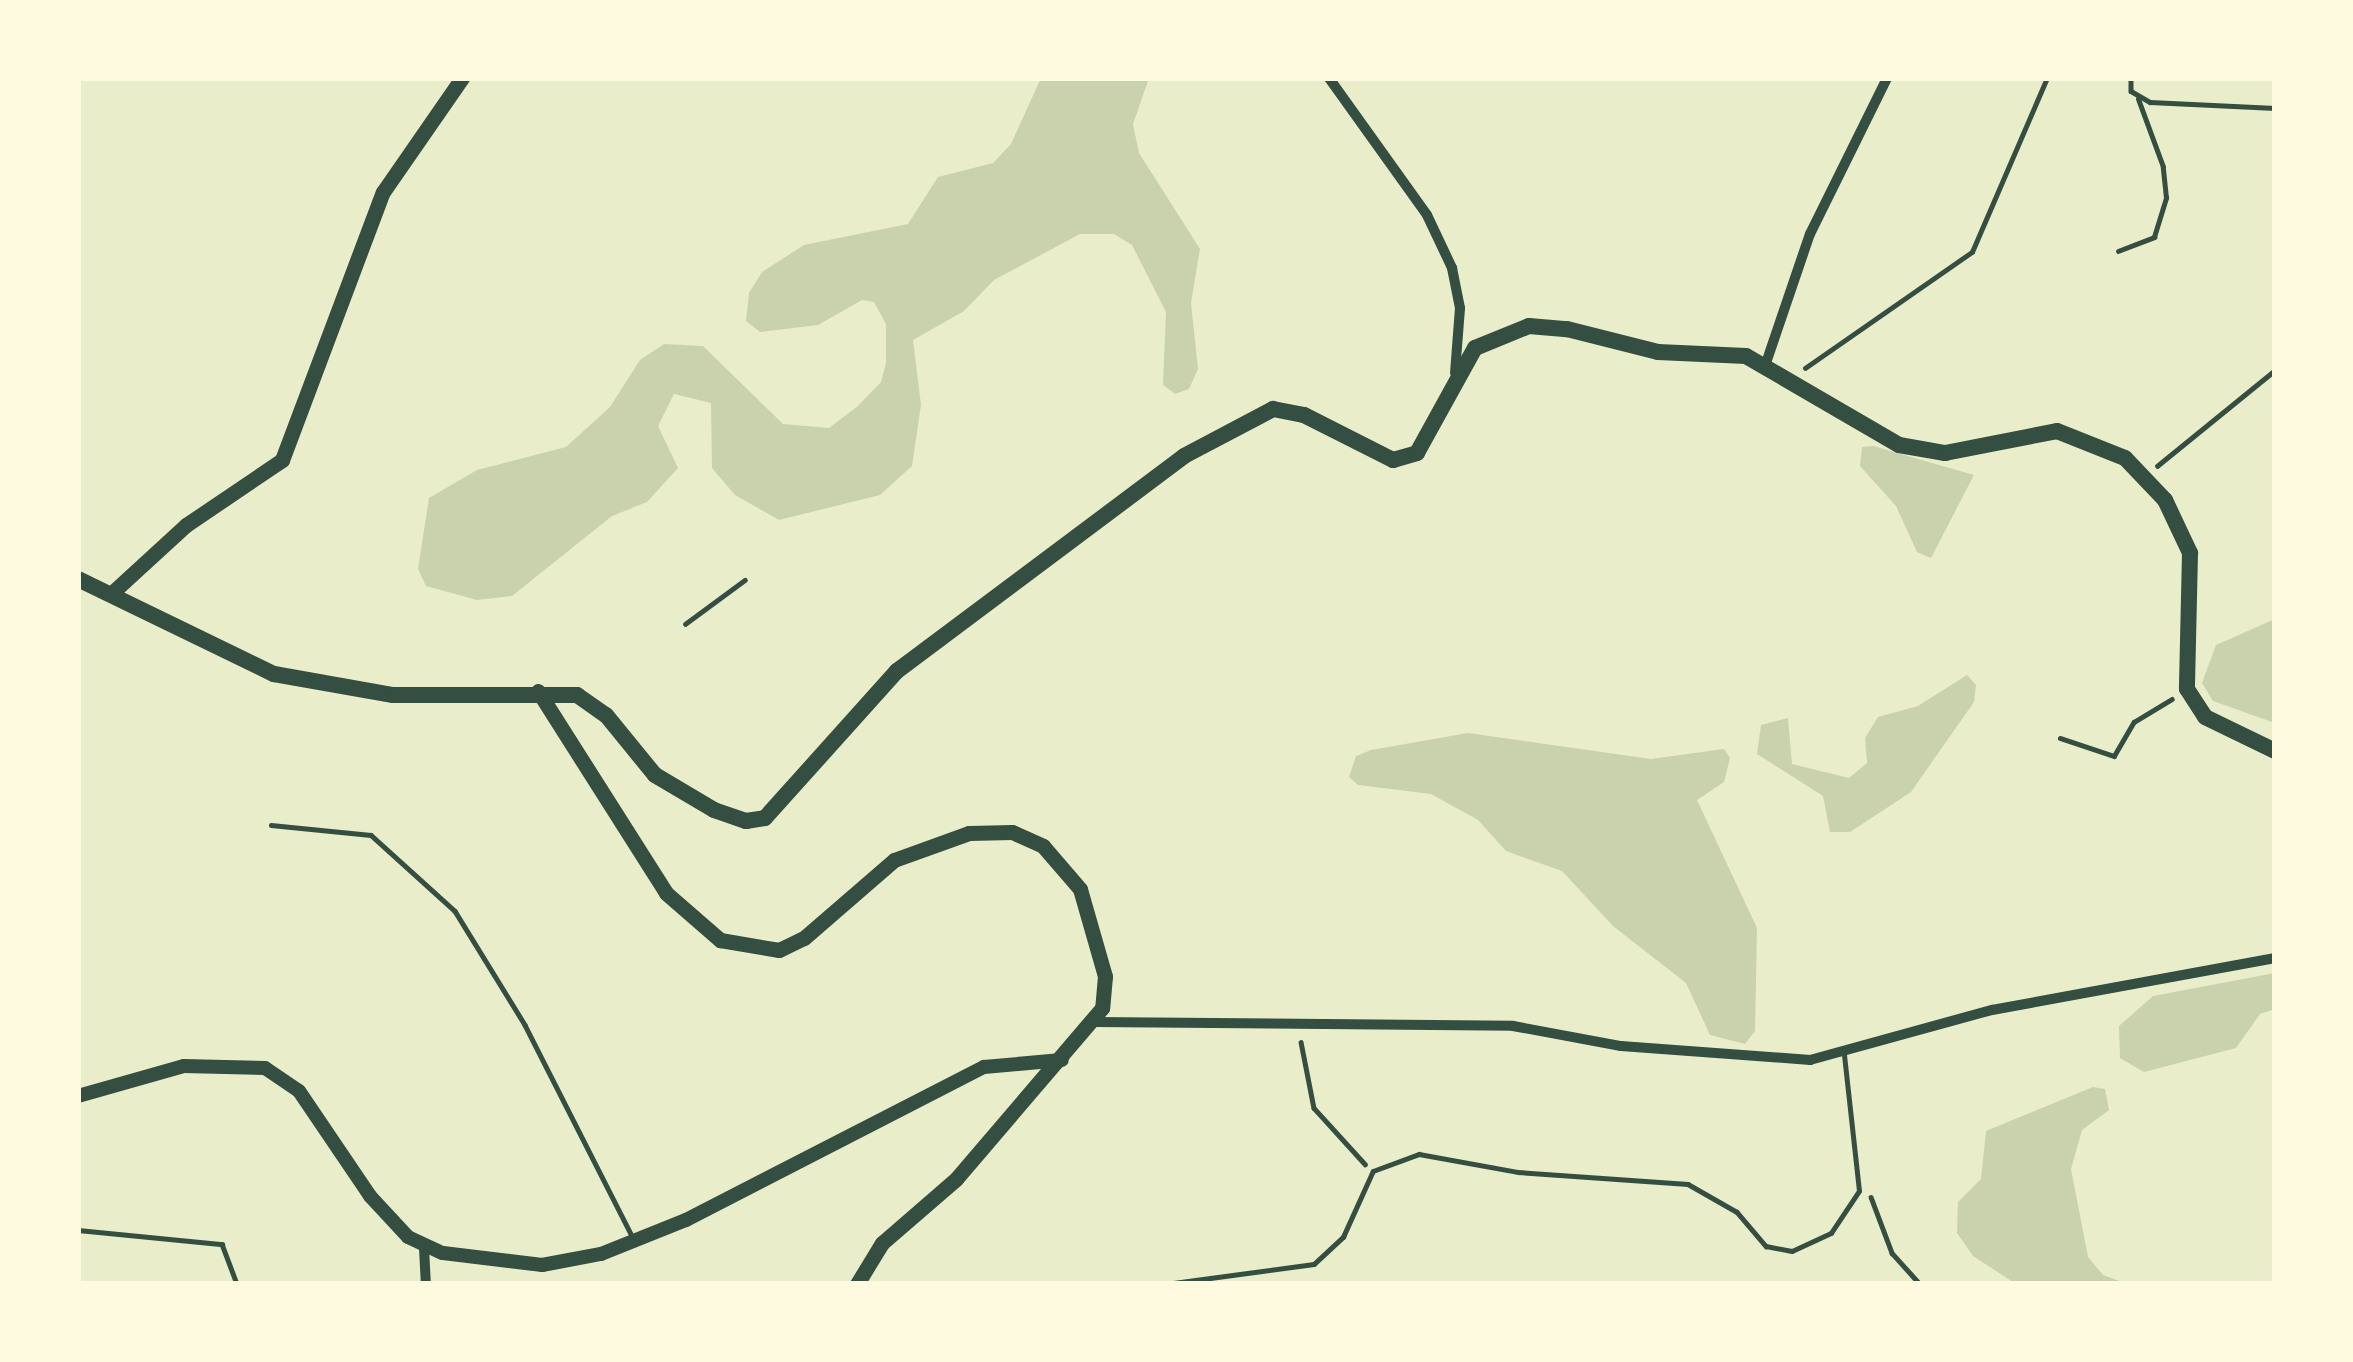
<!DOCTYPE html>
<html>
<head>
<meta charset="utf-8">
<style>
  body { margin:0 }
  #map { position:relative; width:2353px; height:1362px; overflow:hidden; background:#e9edc9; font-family:Figtree,sans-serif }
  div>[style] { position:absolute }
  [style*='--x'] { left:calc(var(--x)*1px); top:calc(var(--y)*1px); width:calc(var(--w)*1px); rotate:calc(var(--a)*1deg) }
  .green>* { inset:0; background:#cad2ad }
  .path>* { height:4.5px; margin:-2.25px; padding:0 2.25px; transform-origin:2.25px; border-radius:2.25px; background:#344e41 }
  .service>* { height:4.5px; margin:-2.25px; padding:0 2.25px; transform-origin:2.25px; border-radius:2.25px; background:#344e41 }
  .minor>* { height:10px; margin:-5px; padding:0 5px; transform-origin:5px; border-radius:5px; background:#344e41 }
  .tertiary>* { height:14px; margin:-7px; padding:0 7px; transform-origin:7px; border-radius:7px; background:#344e41 }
  .secondary>* { height:15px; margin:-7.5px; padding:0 7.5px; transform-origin:7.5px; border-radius:7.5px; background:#344e41 }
  .primary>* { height:16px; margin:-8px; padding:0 8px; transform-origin:8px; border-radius:8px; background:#344e41 }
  span { translate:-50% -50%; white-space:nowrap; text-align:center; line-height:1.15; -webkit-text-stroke:10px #fefae0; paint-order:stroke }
  .frame { position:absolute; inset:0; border:81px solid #fefae0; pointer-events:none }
</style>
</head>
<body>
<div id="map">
  <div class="green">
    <i style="clip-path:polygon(1041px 78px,1149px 78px,1133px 124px,1139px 153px,1200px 249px,1191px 303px,1198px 369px,1189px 389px,1175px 394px,1163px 385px,1166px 312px,1132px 245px,1114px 234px,1080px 234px,994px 280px,964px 311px,913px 340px,921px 405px,912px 466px,880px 495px,779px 520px,735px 495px,712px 468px,711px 403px,674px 394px,658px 426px,678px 468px,647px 502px,612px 516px,512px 596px,477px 600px,426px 586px,418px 569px,429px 498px,477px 470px,566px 447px,610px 407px,640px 360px,664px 344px,703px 346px,783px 424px,829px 428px,858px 406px,881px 382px,886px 363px,886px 324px,874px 302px,862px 300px,818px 325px,760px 332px,746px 321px,749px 293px,762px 272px,804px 245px,908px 224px,938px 177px,993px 163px,1011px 144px)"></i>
    <i style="clip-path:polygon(1873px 446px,1974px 475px,1931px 558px,1917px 552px,1896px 506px,1860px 466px,1862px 447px)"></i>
    <i style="clip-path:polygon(2275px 619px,2275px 723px,2213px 701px,2202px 683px,2216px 645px)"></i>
    <i style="clip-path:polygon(1967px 675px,1976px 685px,1974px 702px,1911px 792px,1850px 832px,1830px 832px,1823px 796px,1757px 754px,1761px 725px,1788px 718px,1792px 764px,1849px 778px,1867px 763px,1865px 738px,1878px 717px,1918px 706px)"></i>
    <i style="clip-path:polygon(1468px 733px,1651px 759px,1724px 749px,1730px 758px,1724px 782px,1697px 800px,1757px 928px,1755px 1031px,1745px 1044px,1710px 1035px,1686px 983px,1613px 926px,1562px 871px,1506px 851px,1478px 820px,1431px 794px,1358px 785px,1349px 777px,1356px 756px,1371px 750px)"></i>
    <i style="clip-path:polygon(2275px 973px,2275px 1009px,2260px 1014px,2236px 1048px,2144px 1072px,2120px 1058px,2119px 1026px,2153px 996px)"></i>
    <i style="clip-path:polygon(2093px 1087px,2105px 1089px,2109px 1110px,2082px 1130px,2071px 1169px,2088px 1257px,2103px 1275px,2125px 1283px,2175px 1284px,2016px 1284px,1973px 1256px,1957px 1233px,1958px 1202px,1981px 1179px,1986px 1131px)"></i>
  </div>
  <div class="path">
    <i style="--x:2131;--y:78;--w:13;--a:90"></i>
    <i style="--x:2131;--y:91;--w:22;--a:30"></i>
    <i style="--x:2150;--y:102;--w:125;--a:2.7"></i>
    <i style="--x:2118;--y:251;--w:39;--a:-21"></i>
    <i style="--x:2154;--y:237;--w:41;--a:-72.9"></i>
    <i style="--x:2166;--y:198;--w:31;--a:-96"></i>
    <i style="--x:2163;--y:167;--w:72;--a:-110.2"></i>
    <i style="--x:1805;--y:368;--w:203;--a:-34.8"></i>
    <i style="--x:1972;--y:252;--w:189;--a:-66.7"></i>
    <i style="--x:2157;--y:466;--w:152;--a:-39.1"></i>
    <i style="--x:685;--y:624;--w:74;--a:-36.3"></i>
    <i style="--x:2060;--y:738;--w:57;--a:18.4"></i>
    <i style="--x:2114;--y:756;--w:39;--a:-60"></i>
    <i style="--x:2134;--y:722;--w:44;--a:-31.2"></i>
    <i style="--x:1301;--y:1042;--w:67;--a:78.9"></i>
    <i style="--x:1314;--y:1108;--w:76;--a:47.7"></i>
    <i style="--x:1871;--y:1197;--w:60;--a:69.4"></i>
    <i style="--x:1892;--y:1253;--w:42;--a:47.9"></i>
    <i style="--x:78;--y:1230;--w:145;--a:5.6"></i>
    <i style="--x:222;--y:1244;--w:43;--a:69.4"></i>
    <i style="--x:1982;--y:1284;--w:13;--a:0"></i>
  </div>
  <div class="service">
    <i style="--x:271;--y:825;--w:100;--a:5.7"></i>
    <i style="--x:371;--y:835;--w:113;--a:42.1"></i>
    <i style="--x:455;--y:911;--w:134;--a:58.4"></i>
    <i style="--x:525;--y:1025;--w:237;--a:63.1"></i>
    <i style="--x:1166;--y:1284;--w:149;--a:-7.7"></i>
    <i style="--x:1314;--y:1264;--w:40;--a:-43"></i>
    <i style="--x:1343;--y:1237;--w:72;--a:-65.6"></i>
    <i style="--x:1373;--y:1171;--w:49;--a:-20.3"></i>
    <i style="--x:1419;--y:1154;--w:101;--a:10.3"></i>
    <i style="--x:1518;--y:1172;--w:170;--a:4"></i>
    <i style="--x:1688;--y:1184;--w:56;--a:29.7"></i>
    <i style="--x:1737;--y:1212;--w:45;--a:49.5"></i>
    <i style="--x:1766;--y:1246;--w:26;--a:11"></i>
    <i style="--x:1792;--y:1251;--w:43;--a:-24.8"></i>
    <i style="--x:1831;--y:1233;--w:50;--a:-56.3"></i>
    <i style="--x:1859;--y:1191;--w:137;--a:-96.3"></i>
  </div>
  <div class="minor">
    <i style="--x:1329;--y:78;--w:168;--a:54.4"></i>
    <i style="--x:1427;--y:215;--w:59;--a:64.7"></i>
    <i style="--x:1452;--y:268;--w:41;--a:78.7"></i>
    <i style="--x:1460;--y:308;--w:65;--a:94.4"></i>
    <i style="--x:1766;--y:363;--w:136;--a:-71.2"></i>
    <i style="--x:1810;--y:234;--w:174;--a:-63.7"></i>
    <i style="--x:1094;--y:1022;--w:419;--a:0.5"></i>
    <i style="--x:1513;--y:1026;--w:110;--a:10.5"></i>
    <i style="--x:1621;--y:1046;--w:190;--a:4.2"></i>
    <i style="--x:1810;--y:1060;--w:189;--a:-15.4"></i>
    <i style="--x:1992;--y:1010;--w:288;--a:-10.4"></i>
    <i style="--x:424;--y:1248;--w:36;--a:87"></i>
  </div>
  <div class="tertiary">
    <i style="--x:78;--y:1096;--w:110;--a:-15.8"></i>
    <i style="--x:184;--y:1066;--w:81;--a:1.4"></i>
    <i style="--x:265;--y:1068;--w:41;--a:34.1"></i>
    <i style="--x:299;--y:1091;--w:127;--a:55.9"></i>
    <i style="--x:370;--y:1196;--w:56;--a:47.2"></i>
    <i style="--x:408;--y:1237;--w:38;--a:25"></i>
    <i style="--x:443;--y:1253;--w:100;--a:6.9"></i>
    <i style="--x:542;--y:1265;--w:60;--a:-10.6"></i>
    <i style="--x:601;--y:1254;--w:92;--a:-21.8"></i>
    <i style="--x:686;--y:1220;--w:335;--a:-27.2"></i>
    <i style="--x:984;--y:1067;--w:78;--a:-5.1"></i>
  </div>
  <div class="secondary">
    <i style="--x:114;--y:591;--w:98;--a:-42.5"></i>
    <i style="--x:186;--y:525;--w:116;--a:-34.1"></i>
    <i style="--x:282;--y:460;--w:286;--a:-69.4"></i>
    <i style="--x:383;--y:192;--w:139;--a:-55.3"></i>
    <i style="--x:538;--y:691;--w:239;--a:57.6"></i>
    <i style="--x:666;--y:893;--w:72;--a:41"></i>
    <i style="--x:720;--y:940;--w:60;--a:9.6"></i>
    <i style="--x:779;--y:950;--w:28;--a:-26"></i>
    <i style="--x:804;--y:938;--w:119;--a:-40.9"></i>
    <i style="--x:894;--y:860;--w:80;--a:-19.8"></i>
    <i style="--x:969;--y:833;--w:43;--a:-1.3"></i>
    <i style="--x:1012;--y:832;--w:34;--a:24"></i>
    <i style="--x:1043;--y:846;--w:57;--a:49.3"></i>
    <i style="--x:1080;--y:889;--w:91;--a:74"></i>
    <i style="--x:1105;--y:976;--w:32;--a:95"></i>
    <i style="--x:1102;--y:1008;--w:225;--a:130.5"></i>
    <i style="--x:956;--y:1179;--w:98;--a:139.1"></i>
    <i style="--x:882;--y:1243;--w:48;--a:121.4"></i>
  </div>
  <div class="primary">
    <i style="--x:78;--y:579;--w:218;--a:25.9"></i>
    <i style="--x:274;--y:674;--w:121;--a:10"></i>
    <i style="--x:393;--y:695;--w:184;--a:0"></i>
    <i style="--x:577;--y:695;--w:35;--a:35"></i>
    <i style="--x:606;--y:715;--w:77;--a:50.8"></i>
    <i style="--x:655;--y:775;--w:69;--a:30.7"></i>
    <i style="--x:714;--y:810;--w:34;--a:19"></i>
    <i style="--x:746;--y:821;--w:19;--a:-9"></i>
    <i style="--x:765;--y:818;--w:198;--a:-48.1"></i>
    <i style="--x:897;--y:671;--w:359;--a:-36.8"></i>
    <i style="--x:1184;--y:456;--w:101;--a:-27.8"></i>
    <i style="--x:1273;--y:409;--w:32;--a:11"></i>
    <i style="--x:1304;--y:415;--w:100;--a:26.8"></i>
    <i style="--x:1393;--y:460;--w:25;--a:-16"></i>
    <i style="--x:1417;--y:453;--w:120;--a:-61.1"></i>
    <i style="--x:1475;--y:348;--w:58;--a:-22.2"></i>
    <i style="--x:1529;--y:326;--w:38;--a:5"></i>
    <i style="--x:1567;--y:329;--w:94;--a:14.2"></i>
    <i style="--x:1658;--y:352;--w:88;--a:2.6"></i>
    <i style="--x:1746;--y:356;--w:177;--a:30.2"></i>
    <i style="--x:1899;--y:445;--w:47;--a:9.9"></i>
    <i style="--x:1945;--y:453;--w:114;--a:-11.1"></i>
    <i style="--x:2057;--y:431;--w:73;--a:21.7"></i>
    <i style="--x:2125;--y:458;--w:58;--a:46.4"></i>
    <i style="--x:2165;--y:500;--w:59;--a:64.7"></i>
    <i style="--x:2190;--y:553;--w:136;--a:91.3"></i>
    <i style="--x:2187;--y:689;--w:33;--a:57"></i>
    <i style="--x:2205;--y:717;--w:78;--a:25.9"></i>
  </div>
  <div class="frame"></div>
</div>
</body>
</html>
